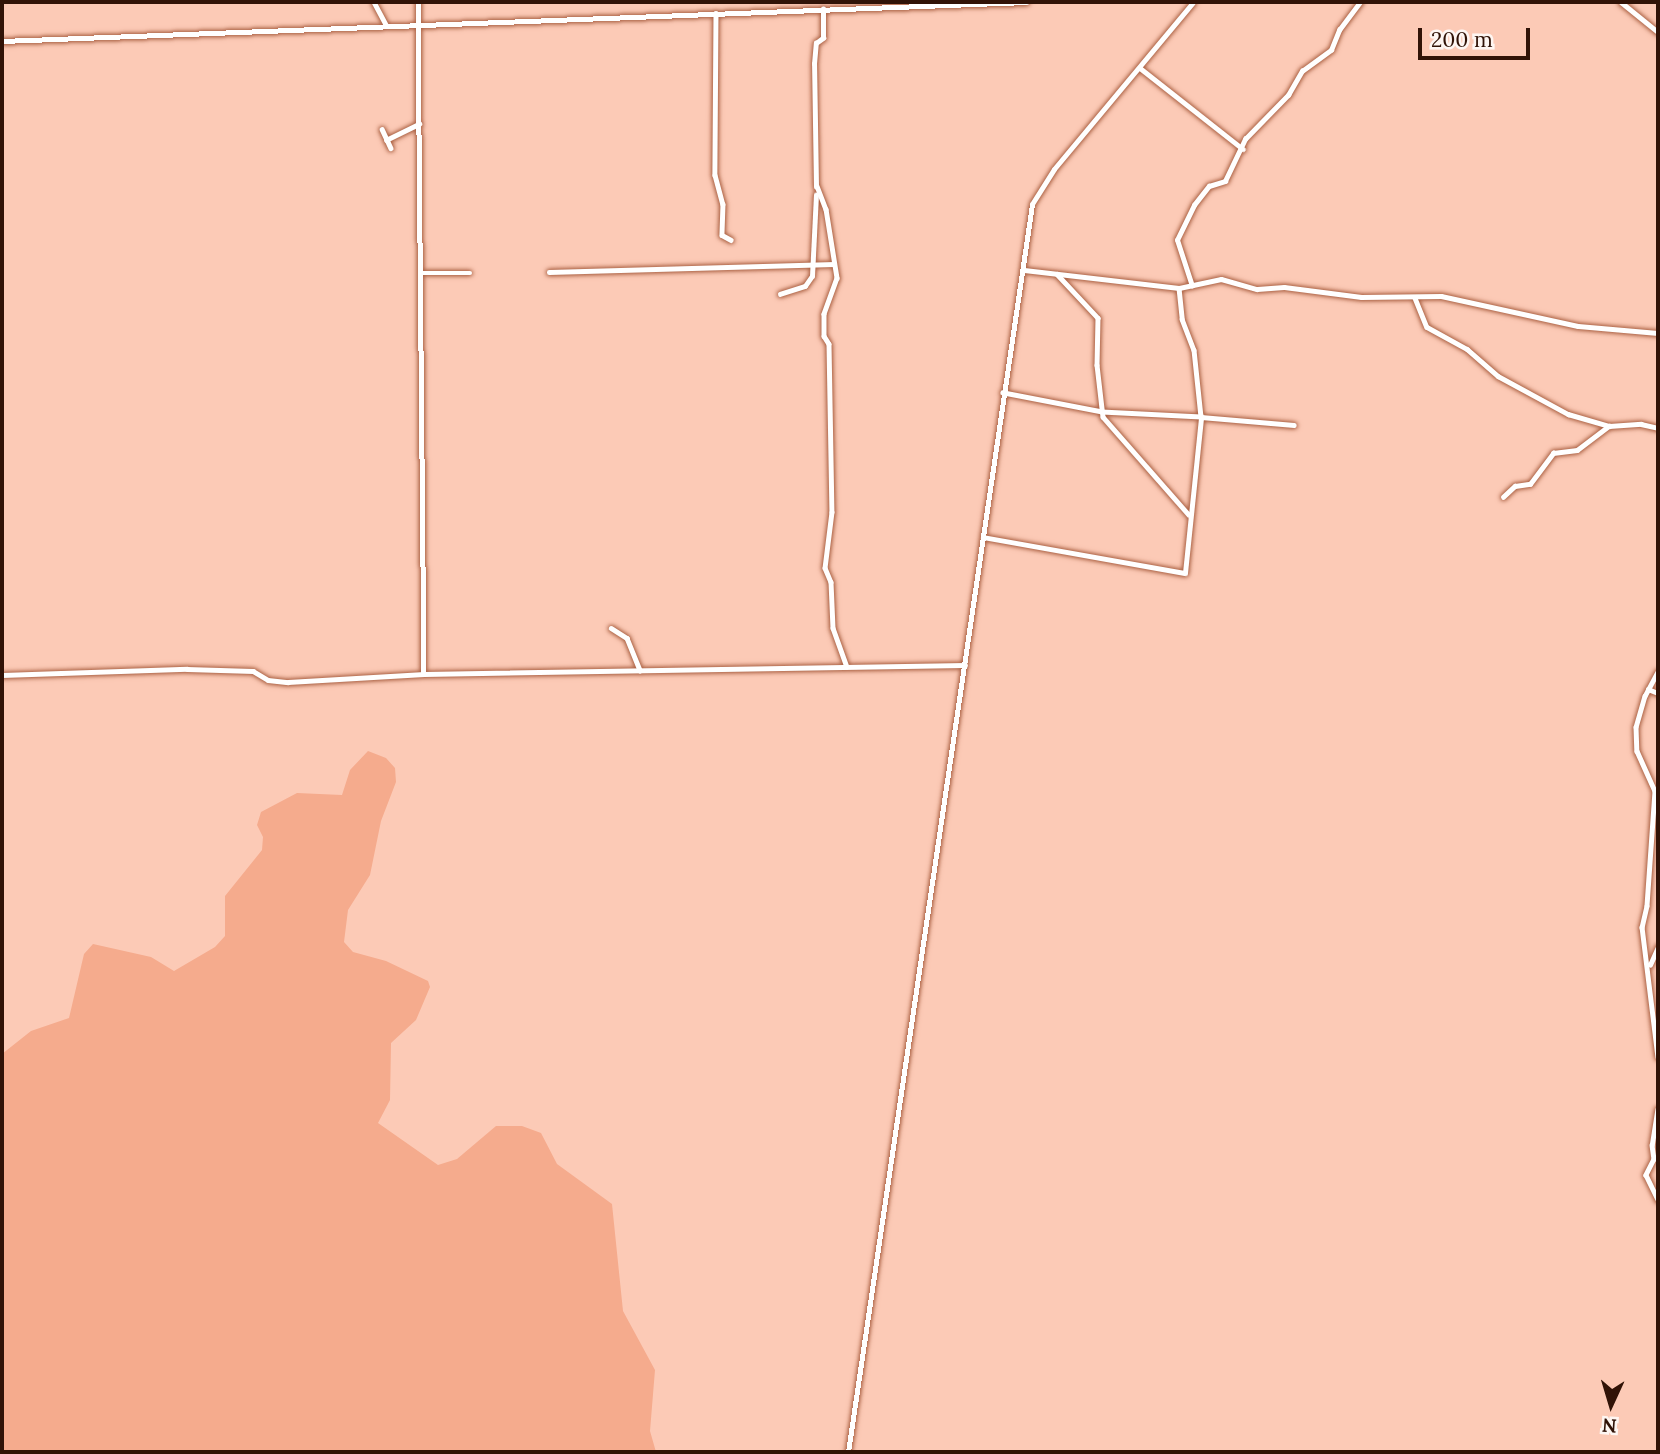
<!DOCTYPE html>
<html>
<head>
<meta charset="utf-8">
<style>
  body { margin:0 }
  #map { position:relative; width:1660px; height:1454px; overflow:hidden; background:#fccab6; font-family:Lora,serif }
  div>[style] { position:absolute }
  [style*='--x'] { left:calc(var(--x)*1px); top:calc(var(--y)*1px); width:calc(var(--w)*1px); rotate:calc(var(--a)*1deg) }
  .green>* { inset:0; background:#f5ab8d }
  .roads { filter:drop-shadow(0 0 2px #ab6143) drop-shadow(0 0 2px #ab6143) }
  .minor>* { height:4.5px; margin:-2.25px; padding:0 2.25px; transform-origin:2.25px; border-radius:2.25px; background:#fff }
  .tertiary>* { height:5px; margin:-2.5px; padding:0 2.5px; transform-origin:2.5px; border-radius:2.5px; background:#fff }
  span { translate:-50% -50%; white-space:nowrap; text-align:center; line-height:1.15; -webkit-text-stroke:5px #fef6f2; paint-order:stroke }
  .frame { position:absolute; inset:0; border:4px solid #311307; pointer-events:none }
  .north { position:absolute; left:1576px; top:1370px; width:70px; height:70px; -webkit-text-stroke:5px #fef6f2; paint-order:stroke; rotate:184deg; font-size:19px; font-weight:700; line-height:28px; text-align:center; color:#311307 }
  .north::after { content:''; display:block; margin:auto; width:24px; height:32px; background:#311307; clip-path:polygon(50% 0,100% 100%,50% 72%,0 100%) }
  .scale { position:absolute; left:1418px; top:28px; width:112px; height:32px; box-sizing:border-box; border:4px solid #311307; border-top:0; padding-left:9px; font-size:21px; line-height:24px; white-space:nowrap; color:#311307; -webkit-text-stroke:5px #fef6f2; paint-order:stroke }
</style>
</head>
<body>
<div id="map">
  <div class="green">
    <i style="clip-path:polygon(368px 751px,386px 758px,395px 768px,396px 782px,381px 821px,370px 875px,348px 910px,344px 942px,353px 952px,386px 961px,428px 981px,430px 987px,416px 1020px,391px 1043px,390px 1100px,378px 1123px,438px 1165px,457px 1159px,496px 1126px,522px 1126px,541px 1133px,557px 1164px,612px 1204px,623px 1311px,655px 1370px,650px 1431px,656px 1452px,2px 1452px,2px 1054px,31px 1031px,69px 1018px,84px 954px,93px 944px,151px 957px,174px 971px,215px 947px,225px 936px,225px 896px,262px 850px,263px 837px,257px 825px,261px 812px,297px 793px,342px 795px,350px 770px)"></i>
  </div>
  <div class="roads">
    <div class="minor">
      <i style="--x:374;--y:2;--w:27;--a:62"></i>
      <i style="--x:1621;--y:2;--w:48;--a:39"></i>
      <i style="--x:716;--y:13;--w:162;--a:90.4"></i>
      <i style="--x:715;--y:175;--w:30;--a:75"></i>
      <i style="--x:723;--y:204;--w:31;--a:92"></i>
      <i style="--x:722;--y:235;--w:10;--a:29"></i>
      <i style="--x:418;--y:25;--w:649;--a:89.47"></i>
      <i style="--x:1140;--y:68;--w:131;--a:38.2"></i>
      <i style="--x:382;--y:129;--w:21;--a:65"></i>
      <i style="--x:386;--y:140;--w:37;--a:-26"></i>
      <i style="--x:817;--y:186;--w:25;--a:69"></i>
      <i style="--x:826;--y:209;--w:70;--a:80.9"></i>
      <i style="--x:837;--y:278;--w:38;--a:110"></i>
      <i style="--x:824;--y:314;--w:22;--a:90"></i>
      <i style="--x:824;--y:336;--w:9;--a:58"></i>
      <i style="--x:829;--y:344;--w:168;--a:89"></i>
      <i style="--x:832;--y:512;--w:56;--a:97.1"></i>
      <i style="--x:825;--y:568;--w:15;--a:67"></i>
      <i style="--x:831;--y:582;--w:46;--a:87.5"></i>
      <i style="--x:833;--y:628;--w:41;--a:70.3"></i>
      <i style="--x:816;--y:187;--w:123;--a:-90.9"></i>
      <i style="--x:814;--y:64;--w:21;--a:-85"></i>
      <i style="--x:816;--y:43;--w:9;--a:-36"></i>
      <i style="--x:823;--y:38;--w:29;--a:-90"></i>
      <i style="--x:549;--y:272;--w:285;--a:-1.6"></i>
      <i style="--x:420;--y:273;--w:50;--a:0"></i>
      <i style="--x:1057;--y:274;--w:60;--a:47"></i>
      <i style="--x:1098;--y:318;--w:47;--a:91.2"></i>
      <i style="--x:1097;--y:365;--w:52;--a:83.4"></i>
      <i style="--x:1103;--y:417;--w:130;--a:48.7"></i>
      <i style="--x:1192;--y:286;--w:48;--a:-108.1"></i>
      <i style="--x:1177;--y:240;--w:39;--a:-64"></i>
      <i style="--x:1194;--y:205;--w:24;--a:-52"></i>
      <i style="--x:1209;--y:186;--w:17;--a:-17"></i>
      <i style="--x:1225;--y:181;--w:47;--a:-64.5"></i>
      <i style="--x:1245;--y:139;--w:62;--a:-45.7"></i>
      <i style="--x:1288;--y:95;--w:28;--a:-60"></i>
      <i style="--x:1302;--y:71;--w:36;--a:-36"></i>
      <i style="--x:1331;--y:50;--w:22;--a:-68"></i>
      <i style="--x:1339;--y:30;--w:35;--a:-53"></i>
      <i style="--x:1179;--y:288;--w:31;--a:84"></i>
      <i style="--x:1182;--y:319;--w:33;--a:69"></i>
      <i style="--x:1194;--y:350;--w:67;--a:84"></i>
      <i style="--x:1201;--y:417;--w:93;--a:4.9"></i>
      <i style="--x:780;--y:294;--w:26;--a:-18"></i>
      <i style="--x:805;--y:286;--w:12;--a:-55"></i>
      <i style="--x:812;--y:276;--w:81;--a:-87.2"></i>
      <i style="--x:1415;--y:298;--w:31;--a:68"></i>
      <i style="--x:1427;--y:327;--w:46;--a:28.8"></i>
      <i style="--x:1467;--y:349;--w:41;--a:41.1"></i>
      <i style="--x:1498;--y:376;--w:80;--a:28.5"></i>
      <i style="--x:1568;--y:414;--w:43;--a:16.3"></i>
      <i style="--x:1503;--y:497;--w:16;--a:-43"></i>
      <i style="--x:1515;--y:486;--w:15;--a:-8"></i>
      <i style="--x:1530;--y:484;--w:39;--a:-53"></i>
      <i style="--x:1553;--y:453;--w:24;--a:-7"></i>
      <i style="--x:1577;--y:450;--w:40;--a:-37"></i>
      <i style="--x:1609;--y:426;--w:32;--a:-4"></i>
      <i style="--x:1641;--y:424;--w:17;--a:13"></i>
      <i style="--x:983;--y:537;--w:205;--a:10.1"></i>
      <i style="--x:1185;--y:573;--w:157;--a:-84.1"></i>
      <i style="--x:1201;--y:417;--w:99;--a:-177.1"></i>
      <i style="--x:1102;--y:412;--w:101;--a:-169.1"></i>
      <i style="--x:611;--y:628;--w:19;--a:32"></i>
      <i style="--x:627;--y:638;--w:35;--a:68"></i>
      <i style="--x:1658;--y:672;--w:27;--a:118"></i>
      <i style="--x:1645;--y:696;--w:32;--a:106"></i>
      <i style="--x:1636;--y:727;--w:24;--a:88"></i>
      <i style="--x:1637;--y:751;--w:44;--a:65.8"></i>
      <i style="--x:1655;--y:791;--w:115;--a:94"></i>
      <i style="--x:1647;--y:906;--w:22;--a:103"></i>
      <i style="--x:1642;--y:927;--w:131;--a:83"></i>
      <i style="--x:2;--y:675;--w:185;--a:-1.9"></i>
      <i style="--x:187;--y:669;--w:66;--a:1.7"></i>
      <i style="--x:253;--y:671;--w:17;--a:31"></i>
      <i style="--x:268;--y:680;--w:20;--a:6"></i>
      <i style="--x:288;--y:682;--w:136;--a:-3.4"></i>
      <i style="--x:424;--y:674;--w:541;--a:-0.95"></i>
      <i style="--x:1648;--y:689;--w:11;--a:22"></i>
      <i style="--x:1650;--y:965;--w:20;--a:-66"></i>
      <i style="--x:1658;--y:1109;--w:36;--a:99"></i>
      <i style="--x:1652;--y:1145;--w:14;--a:82"></i>
      <i style="--x:1654;--y:1159;--w:18;--a:117"></i>
      <i style="--x:1646;--y:1175;--w:28;--a:64"></i>
    </div>
    <div class="tertiary">
      <i style="--x:418;--y:25;--w:23;--a:-90"></i>
      <i style="--x:2;--y:41;--w:1025;--a:-2.18"></i>
      <i style="--x:1024;--y:270;--w:156;--a:6.6"></i>
      <i style="--x:1179;--y:288;--w:43;--a:-12.1"></i>
      <i style="--x:1221;--y:279;--w:37;--a:16"></i>
      <i style="--x:1257;--y:289;--w:27;--a:-4"></i>
      <i style="--x:1284;--y:287;--w:78;--a:7.4"></i>
      <i style="--x:1361;--y:297;--w:80;--a:-0.7"></i>
      <i style="--x:1441;--y:296;--w:140;--a:12.4"></i>
      <i style="--x:1578;--y:326;--w:80;--a:5"></i>
      <i style="--x:848;--y:1452;--w:1261;--a:-81.61"></i>
      <i style="--x:1032;--y:204;--w:41;--a:-57.8"></i>
      <i style="--x:1054;--y:169;--w:217;--a:-50.2"></i>
    </div>
  </div>
  <div class="frame"></div>
  <div class="north">N</div>
  <div class="scale">200 m</div>
</div>
</body>
</html>
